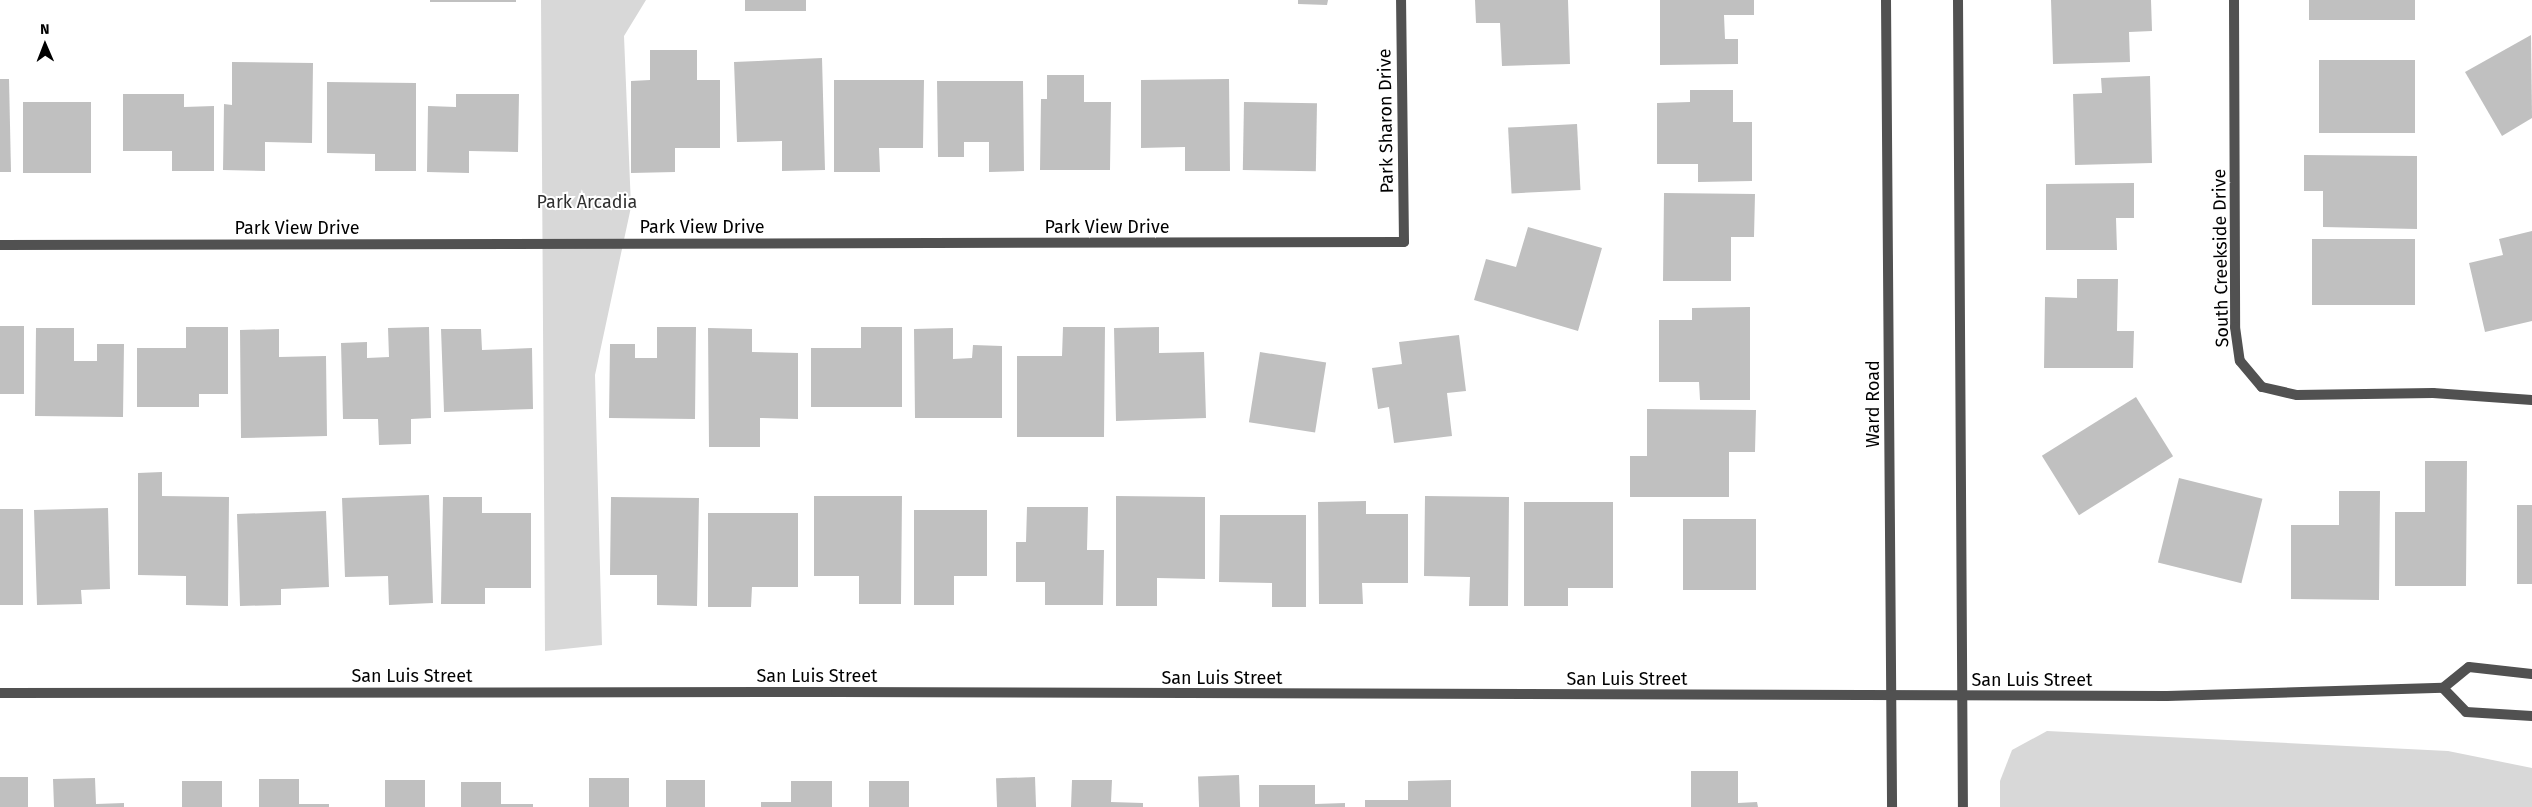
<!DOCTYPE html>
<html>
<head>
<meta charset="utf-8">
<style>
  body { margin:0 }
  #map { position:relative; width:2532px; height:807px; overflow:hidden; background:#fff; font-family:"Fira Sans",sans-serif }
  div>[style] { position:absolute }
  [style*='--x'] { left:calc(var(--x)*1px); top:calc(var(--y)*1px); width:calc(var(--w)*1px); rotate:calc(var(--a)*1deg) }
  .green>* { inset:0; background:#d8d8d8 }
  .building>* { inset:0; background:#c0c0c0; transform-origin:0 0 }
  .street>* { height:10px; margin:-5px; padding:0 5px; transform-origin:5px; border-radius:5px; background:#515151 }
  span { translate:-50% -50%; white-space:nowrap; text-align:center; line-height:1.15; -webkit-text-stroke:4px #fff; paint-order:stroke }
  .street-label { font-size:18px; color:#000 }
  .park-label { font-size:18px; color:#2f2f2f }
  .north { position:absolute; left:20px; top:20px; width:50px; height:50px; -webkit-text-stroke:4px #fff; paint-order:stroke; rotate:359deg; font-size:14px; font-weight:700; line-height:20px; text-align:center; color:#000 }
  .north::after { content:''; display:block; margin:auto; width:18px; height:22px; background:#000; clip-path:polygon(50% 0,100% 100%,50% 72%,0 100%) }
</style>
</head>
<body>
<div id="map">
  <div class="green">
    <i style="clip-path:polygon(541px 0,646px 0,624px 36px,631px 207px,595px 375px,602px 645px,545px 651px)"></i>
    <i style="clip-path:polygon(2047px 731px,2448px 751px,2532px 768px,2532px 807px,2000px 807px,2000px 781px,2012px 750px)"></i>
  </div>
  <div class="building">
    <i style="left:430px;top:0;width:86px;height:2px"></i>
    <i style="left:745px;top:0;width:61px;height:11px"></i>
    <i style="clip-path:polygon(1298px 0,1328px 0,1327px 5px,1298px 4px)"></i>
    <i style="clip-path:polygon(1475px 0,1568px 0,1570px 64px,1502px 66px,1500px 23px,1476px 23px)"></i>
    <i style="clip-path:polygon(1660px 0,1754px 0,1754px 15px,1724px 15px,1725px 39px,1738px 39px,1738px 64px,1660px 65px)"></i>
    <i style="clip-path:polygon(2051px 0,2151px 0,2152px 31px,2129px 32px,2130px 62px,2053px 64px)"></i>
    <i style="left:2309px;top:0;width:106px;height:20px"></i>
    <i style="clip-path:polygon(2531px 35px,2532px 118px,2502px 136px,2465px 72px)"></i>
    <i style="clip-path:polygon(650px 50px,697px 50px,697px 80px,720px 80px,720px 148px,675px 148px,675px 172px,631px 173px,631px 81px,650px 80px)"></i>
    <i style="clip-path:polygon(822px 58px,825px 170px,782px 171px,782px 141px,737px 142px,734px 62px)"></i>
    <i style="left:2319px;top:60px;width:96px;height:73px"></i>
    <i style="clip-path:polygon(232px 62px,313px 63px,312px 143px,265px 142px,265px 171px,223px 170px,224px 104px,232px 105px)"></i>
    <i style="clip-path:polygon(1047px 75px,1084px 75px,1084px 102px,1111px 102px,1110px 170px,1040px 170px,1041px 99px,1047px 99px)"></i>
    <i style="clip-path:polygon(2150px 76px,2152px 163px,2075px 165px,2073px 94px,2102px 93px,2101px 78px)"></i>
    <i style="clip-path:polygon(0 79px,9px 79px,11px 172px,0 172px)"></i>
    <i style="clip-path:polygon(1229px 79px,1230px 171px,1185px 171px,1185px 147px,1141px 148px,1141px 80px)"></i>
    <i style="clip-path:polygon(834px 80px,924px 80px,923px 148px,879px 148px,880px 172px,834px 172px)"></i>
    <i style="clip-path:polygon(937px 81px,1023px 81px,1024px 171px,989px 172px,989px 142px,964px 142px,964px 157px,938px 157px)"></i>
    <i style="clip-path:polygon(327px 82px,416px 83px,416px 171px,375px 171px,375px 154px,327px 153px)"></i>
    <i style="clip-path:polygon(1690px 90px,1733px 90px,1733px 122px,1752px 122px,1752px 181px,1698px 182px,1698px 164px,1657px 164px,1657px 103px,1690px 102px)"></i>
    <i style="clip-path:polygon(123px 94px,184px 94px,184px 107px,214px 106px,214px 171px,172px 171px,172px 151px,123px 151px)"></i>
    <i style="clip-path:polygon(456px 94px,519px 94px,518px 152px,469px 151px,469px 173px,427px 172px,428px 106px,456px 107px)"></i>
    <i style="left:23px;top:102px;width:68px;height:71px"></i>
    <i style="left:1244px;top:102px;width:73px;height:68px;rotate:1deg"></i>
    <i style="left:1577px;top:124px;width:66px;height:69px;rotate:87deg"></i>
    <i style="clip-path:polygon(2304px 155px,2417px 156px,2417px 229px,2323px 227px,2323px 191px,2304px 191px)"></i>
    <i style="clip-path:polygon(2134px 183px,2134px 218px,2116px 218px,2117px 250px,2046px 250px,2046px 184px)"></i>
    <i style="clip-path:polygon(1664px 193px,1755px 194px,1754px 237px,1731px 237px,1731px 281px,1663px 281px)"></i>
    <i style="clip-path:polygon(1528px 227px,1602px 248px,1578px 331px,1474px 300px,1486px 259px,1516px 267px)"></i>
    <i style="clip-path:polygon(2532px 231px,2532px 321px,2485px 332px,2469px 263px,2503px 255px,2499px 239px)"></i>
    <i style="left:2312px;top:239px;width:103px;height:66px"></i>
    <i style="clip-path:polygon(2077px 279px,2118px 279px,2117px 331px,2134px 331px,2133px 368px,2044px 368px,2045px 297px,2077px 298px)"></i>
    <i style="clip-path:polygon(1750px 307px,1750px 400px,1700px 400px,1699px 382px,1659px 382px,1659px 320px,1692px 320px,1692px 308px)"></i>
    <i style="left:0;top:326px;width:24px;height:68px"></i>
    <i style="clip-path:polygon(186px 327px,228px 327px,228px 394px,199px 394px,199px 407px,137px 407px,137px 348px,186px 348px)"></i>
    <i style="clip-path:polygon(429px 327px,431px 418px,411px 419px,411px 444px,379px 445px,378px 419px,343px 419px,341px 343px,367px 342px,367px 358px,389px 357px,388px 328px)"></i>
    <i style="clip-path:polygon(657px 327px,696px 327px,695px 419px,609px 418px,610px 344px,635px 344px,635px 358px,657px 358px)"></i>
    <i style="clip-path:polygon(861px 327px,902px 327px,902px 407px,811px 407px,811px 348px,861px 348px)"></i>
    <i style="clip-path:polygon(1063px 327px,1105px 327px,1104px 437px,1017px 437px,1017px 356px,1062px 356px)"></i>
    <i style="clip-path:polygon(1159px 327px,1159px 353px,1204px 352px,1206px 418px,1116px 421px,1114px 328px)"></i>
    <i style="clip-path:polygon(36px 328px,74px 328px,74px 361px,97px 361px,97px 344px,124px 344px,123px 417px,35px 416px)"></i>
    <i style="clip-path:polygon(708px 328px,752px 329px,752px 352px,798px 353px,798px 419px,760px 418px,760px 447px,709px 447px)"></i>
    <i style="clip-path:polygon(953px 328px,953px 359px,972px 358px,973px 345px,1002px 346px,1002px 418px,915px 418px,914px 329px)"></i>
    <i style="clip-path:polygon(279px 329px,279px 357px,326px 356px,327px 436px,241px 438px,240px 330px)"></i>
    <i style="clip-path:polygon(441px 329px,481px 329px,482px 350px,532px 348px,533px 409px,444px 412px)"></i>
    <i style="clip-path:polygon(1459px 335px,1466px 391px,1447px 393px,1452px 436px,1394px 443px,1389px 407px,1378px 409px,1372px 368px,1402px 364px,1399px 342px)"></i>
    <i style="left:1260px;top:352px;width:67px;height:71px;rotate:9deg"></i>
    <i style="left:2136px;top:397px;width:70px;height:111px;rotate:58deg"></i>
    <i style="clip-path:polygon(1647px 409px,1756px 410px,1755px 452px,1729px 452px,1729px 497px,1630px 497px,1630px 456px,1647px 456px)"></i>
    <i style="clip-path:polygon(2425px 461px,2467px 461px,2466px 586px,2395px 586px,2395px 512px,2425px 512px)"></i>
    <i style="clip-path:polygon(162px 472px,162px 496px,229px 497px,228px 606px,186px 605px,186px 576px,138px 575px,138px 473px)"></i>
    <i style="left:2179px;top:478px;width:86px;height:87px;rotate:14deg"></i>
    <i style="clip-path:polygon(2339px 491px,2380px 491px,2379px 600px,2291px 599px,2291px 525px,2339px 525px)"></i>
    <i style="clip-path:polygon(429px 495px,433px 603px,389px 605px,388px 576px,345px 577px,342px 498px)"></i>
    <i style="clip-path:polygon(814px 496px,902px 496px,901px 604px,859px 604px,859px 576px,814px 576px)"></i>
    <i style="clip-path:polygon(1116px 496px,1205px 497px,1205px 579px,1157px 578px,1157px 606px,1116px 606px)"></i>
    <i style="clip-path:polygon(1425px 496px,1509px 497px,1508px 606px,1469px 606px,1470px 577px,1424px 576px)"></i>
    <i style="clip-path:polygon(443px 497px,482px 497px,482px 513px,531px 513px,531px 588px,485px 588px,485px 604px,441px 604px)"></i>
    <i style="clip-path:polygon(611px 497px,699px 498px,697px 606px,657px 605px,657px 575px,610px 575px)"></i>
    <i style="clip-path:polygon(1366px 501px,1366px 514px,1408px 514px,1408px 583px,1362px 583px,1363px 604px,1319px 604px,1318px 502px)"></i>
    <i style="clip-path:polygon(1524px 502px,1613px 502px,1613px 588px,1568px 588px,1568px 606px,1524px 606px)"></i>
    <i style="left:2517px;top:505px;width:15px;height:79px"></i>
    <i style="clip-path:polygon(1027px 507px,1088px 507px,1087px 550px,1104px 550px,1103px 605px,1045px 605px,1045px 582px,1016px 582px,1016px 542px,1026px 542px)"></i>
    <i style="clip-path:polygon(108px 508px,110px 589px,81px 590px,82px 604px,37px 605px,34px 510px)"></i>
    <i style="left:0;top:509px;width:23px;height:96px"></i>
    <i style="clip-path:polygon(914px 510px,987px 510px,987px 576px,954px 576px,954px 605px,914px 605px)"></i>
    <i style="clip-path:polygon(326px 511px,329px 587px,281px 589px,281px 605px,240px 606px,237px 514px)"></i>
    <i style="clip-path:polygon(708px 513px,798px 513px,798px 587px,752px 587px,751px 607px,708px 607px)"></i>
    <i style="clip-path:polygon(1220px 515px,1306px 515px,1306px 607px,1272px 607px,1272px 583px,1219px 582px)"></i>
    <i style="left:1683px;top:519px;width:73px;height:71px"></i>
    <i style="clip-path:polygon(1691px 771px,1738px 771px,1738px 803px,1757px 802px,1758px 807px,1691px 807px)"></i>
    <i style="left:1239px;top:775px;width:32px;height:41px;rotate:88deg"></i>
    <i style="left:0;top:777px;width:28px;height:30px"></i>
    <i style="left:1035px;top:777px;width:30px;height:39px;rotate:88deg"></i>
    <i style="clip-path:polygon(95px 778px,96px 804px,124px 803px,124px 807px,54px 807px,53px 779px)"></i>
    <i style="left:589px;top:778px;width:40px;height:29px"></i>
    <i style="clip-path:polygon(259px 779px,299px 779px,299px 804px,329px 804px,329px 807px,259px 807px)"></i>
    <i style="left:385px;top:780px;width:40px;height:27px"></i>
    <i style="left:666px;top:780px;width:39px;height:27px"></i>
    <i style="clip-path:polygon(1072px 780px,1112px 780px,1111px 802px,1143px 803px,1143px 807px,1071px 807px)"></i>
    <i style="clip-path:polygon(1451px 780px,1451px 807px,1365px 807px,1365px 800px,1408px 800px,1408px 781px)"></i>
    <i style="left:182px;top:781px;width:40px;height:26px"></i>
    <i style="clip-path:polygon(791px 781px,832px 781px,832px 807px,761px 807px,761px 802px,791px 802px)"></i>
    <i style="left:869px;top:781px;width:40px;height:26px"></i>
    <i style="clip-path:polygon(461px 782px,501px 782px,501px 804px,533px 804px,533px 807px,461px 807px)"></i>
    <i style="clip-path:polygon(1259px 785px,1315px 785px,1315px 804px,1345px 803px,1345px 807px,1259px 807px)"></i>
  </div>
  <div class="street">
    <i style="--x:1886;--y:0;--w:807;--a:89.57"></i>
    <i style="--x:1958;--y:0;--w:807;--a:89.65"></i>
    <i style="--x:2234;--y:0;--w:327;--a:89.8"></i>
    <i style="--x:2235;--y:327;--w:34;--a:82"></i>
    <i style="--x:2240;--y:361;--w:34;--a:50"></i>
    <i style="--x:2262;--y:387;--w:36;--a:13"></i>
    <i style="--x:2297;--y:395;--w:136;--a:-0.8"></i>
    <i style="--x:2433;--y:393;--w:99;--a:4"></i>
    <i style="--x:0;--y:245;--w:1404;--a:-0.12"></i>
    <i style="--x:1404;--y:242;--w:242;--a:-90.7"></i>
    <i style="--x:2443;--y:688;--w:33;--a:46"></i>
    <i style="--x:2466;--y:712;--w:66;--a:3.5"></i>
    <i style="--x:0;--y:693;--w:836;--a:-0.07"></i>
    <i style="--x:836;--y:692;--w:1331;--a:0.17"></i>
    <i style="--x:2167;--y:696;--w:276;--a:-1.7"></i>
    <i style="--x:2443;--y:688;--w:33;--a:-39"></i>
    <i style="--x:2469;--y:667;--w:63;--a:6.3"></i>
  </div>
  <div class="street-label">
    <span style="left:1386px;top:121px;rotate:-91deg">Park Sharon Drive</span>
    <span style="left:702px;top:227px">Park View Drive</span>
    <span style="left:1107px;top:227px">Park View Drive</span>
    <span style="left:297px;top:228px">Park View Drive</span>
    <span style="left:2221px;top:258px;rotate:-91deg">South Creekside Drive</span>
    <span style="left:1873px;top:404px;rotate:-90deg">Ward Road</span>
    <span style="left:412px;top:676px">San Luis Street</span>
    <span style="left:817px;top:676px">San Luis Street</span>
    <span style="left:1222px;top:678px">San Luis Street</span>
    <span style="left:1627px;top:679px">San Luis Street</span>
    <span style="left:2032px;top:680px">San Luis Street</span>
  </div>
  <div class="park-label">
    <span style="left:587px;top:202px">Park Arcadia</span>
  </div>
  <div class="north">N</div>
</div>
</body>
</html>
